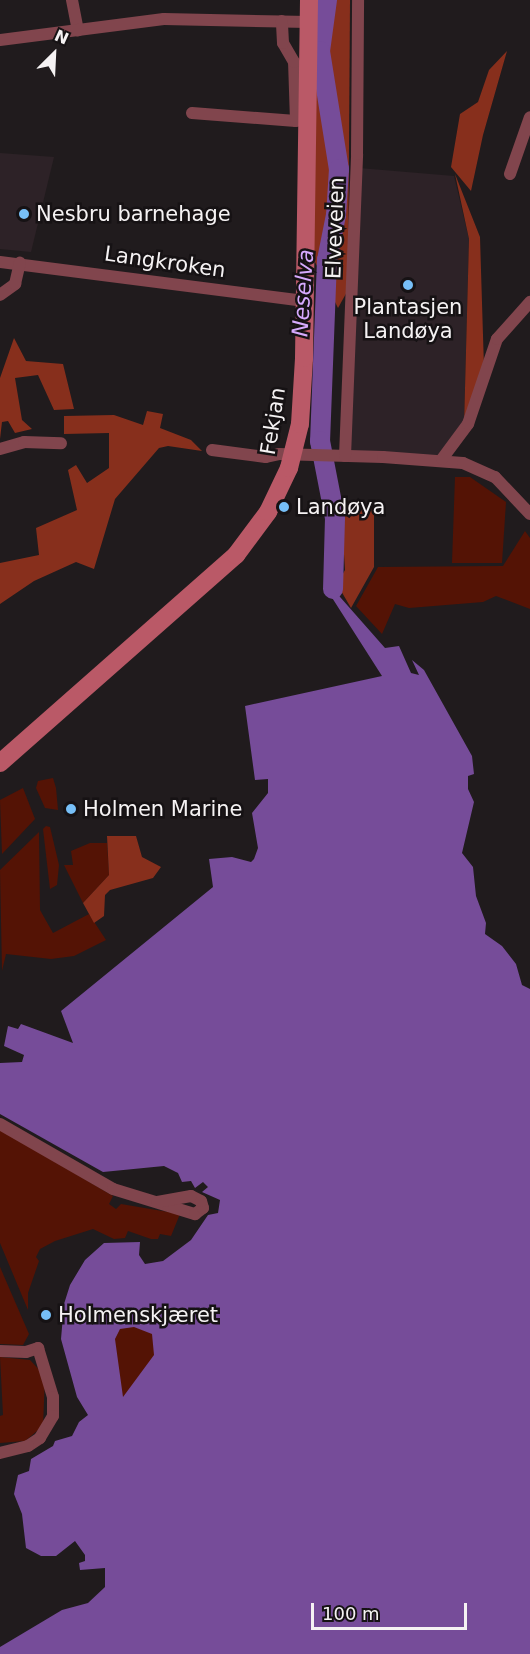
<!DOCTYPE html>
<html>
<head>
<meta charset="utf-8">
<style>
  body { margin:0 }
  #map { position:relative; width:530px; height:1654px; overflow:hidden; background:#201b1d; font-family:"DejaVu Sans",sans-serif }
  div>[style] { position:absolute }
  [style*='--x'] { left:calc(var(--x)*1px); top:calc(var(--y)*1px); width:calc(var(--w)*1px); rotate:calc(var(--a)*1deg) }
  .built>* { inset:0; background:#2d2227 }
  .green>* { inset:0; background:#541305 }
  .forest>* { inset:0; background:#872f1c }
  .water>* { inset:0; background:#764c99 }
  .river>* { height:20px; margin:-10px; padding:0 10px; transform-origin:10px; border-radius:10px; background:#764c99 }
  .street>* { height:12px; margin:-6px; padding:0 6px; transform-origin:6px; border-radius:6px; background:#81454d }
  .secondary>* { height:18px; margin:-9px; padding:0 9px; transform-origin:9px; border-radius:9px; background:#ba5967 }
  .dots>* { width:16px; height:16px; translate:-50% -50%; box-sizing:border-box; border:3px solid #161214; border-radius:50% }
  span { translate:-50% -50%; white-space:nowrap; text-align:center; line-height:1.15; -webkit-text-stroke:5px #161214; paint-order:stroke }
  .poi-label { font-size:21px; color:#f5f2f3 }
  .left { translate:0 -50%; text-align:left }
  .street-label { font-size:21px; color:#f5f2f3 }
  .water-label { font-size:22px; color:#d6aafe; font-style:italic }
  .north { position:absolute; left:24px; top:24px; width:60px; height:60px; -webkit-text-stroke:4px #161214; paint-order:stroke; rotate:24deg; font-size:16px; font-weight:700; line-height:24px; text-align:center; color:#f5f2f3 }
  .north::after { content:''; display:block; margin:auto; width:21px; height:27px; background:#f5f2f3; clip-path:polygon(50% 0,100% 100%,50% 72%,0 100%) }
  .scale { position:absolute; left:311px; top:1603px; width:156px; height:27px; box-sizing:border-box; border:3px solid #f5f2f3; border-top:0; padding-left:8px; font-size:18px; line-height:21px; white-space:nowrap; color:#f5f2f3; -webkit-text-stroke:4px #161214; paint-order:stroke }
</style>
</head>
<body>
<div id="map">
  <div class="built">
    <i style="clip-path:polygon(0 153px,54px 157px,31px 252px,0 249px)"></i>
    <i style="clip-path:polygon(359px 168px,454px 176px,469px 239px,464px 426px,441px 456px,348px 454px)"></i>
  </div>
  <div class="green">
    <i style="clip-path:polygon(455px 477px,470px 477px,506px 502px,502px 563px,452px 563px)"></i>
    <i style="clip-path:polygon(525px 531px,530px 538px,530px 609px,496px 596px,483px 602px,409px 608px,395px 604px,382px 634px,356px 606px,378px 567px,503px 566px)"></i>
    <i style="clip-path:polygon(53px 778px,56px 788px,58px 810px,45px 808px,36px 788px,38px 781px)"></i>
    <i style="clip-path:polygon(23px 788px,35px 819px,2px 854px,0 800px)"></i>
    <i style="clip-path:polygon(46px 826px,50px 827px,59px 865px,57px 885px,50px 889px,43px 829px)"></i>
    <i style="clip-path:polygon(39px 832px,40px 910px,53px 933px,89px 914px,106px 940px,74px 956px,51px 959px,6px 954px,2px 971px,0 870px)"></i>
    <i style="clip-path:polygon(90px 843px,107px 843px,109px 875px,83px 903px,64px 865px,73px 865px,71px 851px)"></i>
    <i style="clip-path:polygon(0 1129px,113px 1196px,109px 1204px,116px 1209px,121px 1204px,180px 1214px,171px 1236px,160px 1234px,158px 1239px,151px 1239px,128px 1231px,125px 1238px,114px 1239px,93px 1229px,55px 1241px,40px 1249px,36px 1257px,39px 1261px,28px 1293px,28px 1310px,0 1243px)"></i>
    <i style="clip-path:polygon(0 1267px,29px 1334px,23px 1345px,0 1344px)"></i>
    <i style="clip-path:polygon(69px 1306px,157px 1334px,154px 1357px,134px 1392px,104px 1417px)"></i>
    <i style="clip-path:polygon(0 1357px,30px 1360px,45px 1376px,43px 1426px,25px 1441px,0 1443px,0 1416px,3px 1415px)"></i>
  </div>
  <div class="forest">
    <i style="clip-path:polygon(316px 0,350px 0,348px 290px,338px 308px,311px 254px)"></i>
    <i style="clip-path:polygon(507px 51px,483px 135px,471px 191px,451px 167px,460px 114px,478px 102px,489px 70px)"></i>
    <i style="clip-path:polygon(455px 174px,480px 237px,484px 368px,464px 426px,469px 239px)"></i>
    <i style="clip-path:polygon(14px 338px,26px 361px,63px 364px,74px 409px,54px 410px,38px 375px,15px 378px,22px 420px,32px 429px,15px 433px,8px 421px,2px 422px,0 439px,0 378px)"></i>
    <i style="clip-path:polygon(147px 411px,163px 414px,160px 428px,191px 440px,202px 451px,168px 446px,159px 448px,115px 499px,94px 569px,76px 562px,34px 581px,0 604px,0 563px,39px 555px,36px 528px,77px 510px,68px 470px,76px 465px,87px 483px,109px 468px,109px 433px,64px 434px,64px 416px,114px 415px,143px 425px)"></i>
    <i style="clip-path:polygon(341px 507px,374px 507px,374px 567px,351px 608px,337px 584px,345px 570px)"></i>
    <i style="clip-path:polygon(107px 836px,136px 836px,142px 857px,161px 867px,153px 878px,110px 890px,105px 895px,104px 916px,94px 923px,83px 903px,109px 875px)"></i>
  </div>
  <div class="water">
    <i style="clip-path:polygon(evenodd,333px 589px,385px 648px,399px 646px,411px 673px,419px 675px,412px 660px,424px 670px,472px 756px,474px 774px,468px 776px,468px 789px,474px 802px,462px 853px,473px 867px,476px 896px,486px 923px,485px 934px,502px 946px,516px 964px,522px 985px,530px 989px,530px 1654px,0 1654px,0 1647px,62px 1610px,88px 1603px,105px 1587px,105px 1568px,80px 1570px,79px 1563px,85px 1561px,85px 1555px,75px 1541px,56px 1556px,41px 1556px,26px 1548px,22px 1514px,14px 1494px,18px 1475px,29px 1471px,31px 1459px,53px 1446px,55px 1441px,72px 1436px,79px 1422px,88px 1415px,77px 1397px,61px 1339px,64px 1304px,70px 1285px,85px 1260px,104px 1243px,140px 1242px,139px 1255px,145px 1264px,163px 1261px,191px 1240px,208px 1215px,218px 1213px,220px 1200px,202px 1192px,208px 1187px,203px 1182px,195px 1188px,191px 1181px,182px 1182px,178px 1173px,164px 1166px,103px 1172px,0 1114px,0 1063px,22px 1062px,24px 1055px,4px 1046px,8px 1026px,18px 1029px,21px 1024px,73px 1043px,61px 1011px,213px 887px,209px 859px,232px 857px,251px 862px,254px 859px,258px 848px,252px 813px,268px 793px,268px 779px,255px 780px,245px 706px,382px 676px,329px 593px,333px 589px,134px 1327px,152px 1334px,154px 1355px,123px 1397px,115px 1339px,120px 1329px,134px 1327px)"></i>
  </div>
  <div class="river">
    <i style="--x:327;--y:0;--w:51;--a:97.8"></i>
    <i style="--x:320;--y:51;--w:120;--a:80.9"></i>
    <i style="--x:339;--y:169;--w:46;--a:93.7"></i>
    <i style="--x:336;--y:215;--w:46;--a:101.3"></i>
    <i style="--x:327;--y:260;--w:181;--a:92.2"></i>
    <i style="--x:320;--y:441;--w:78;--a:79"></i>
    <i style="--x:335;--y:518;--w:71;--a:91.6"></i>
  </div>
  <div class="street">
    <i style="--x:72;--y:0;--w:31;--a:79"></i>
    <i style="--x:0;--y:40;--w:165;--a:-7.3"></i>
    <i style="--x:164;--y:19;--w:145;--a:1.2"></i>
    <i style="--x:192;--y:113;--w:104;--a:4.4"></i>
    <i style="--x:296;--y:121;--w:59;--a:-91.9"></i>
    <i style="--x:294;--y:62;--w:22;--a:-120"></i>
    <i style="--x:283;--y:43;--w:22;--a:-93"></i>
    <i style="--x:510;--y:174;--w:60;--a:-70.7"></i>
    <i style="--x:0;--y:262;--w:307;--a:7.3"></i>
    <i style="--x:0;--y:295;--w:19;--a:-36"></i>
    <i style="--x:15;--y:284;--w:22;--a:-77"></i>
    <i style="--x:0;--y:449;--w:25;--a:-16"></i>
    <i style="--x:24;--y:442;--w:37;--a:2"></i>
    <i style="--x:212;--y:450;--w:54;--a:7.4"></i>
    <i style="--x:266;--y:457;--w:13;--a:-13"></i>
    <i style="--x:279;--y:454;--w:104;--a:1.7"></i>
    <i style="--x:383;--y:457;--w:80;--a:4.3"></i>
    <i style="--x:463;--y:463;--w:35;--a:24"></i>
    <i style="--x:495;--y:477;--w:51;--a:46.6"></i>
    <i style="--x:345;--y:456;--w:302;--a:-87.7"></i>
    <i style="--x:357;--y:154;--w:154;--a:-89.6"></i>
    <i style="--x:442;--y:459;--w:44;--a:-53.4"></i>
    <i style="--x:468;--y:424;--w:90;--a:-71.2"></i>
    <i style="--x:497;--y:339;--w:50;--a:-48.3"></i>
    <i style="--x:0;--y:1124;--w:130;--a:29.9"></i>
    <i style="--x:113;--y:1189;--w:86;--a:17"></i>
    <i style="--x:195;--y:1214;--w:10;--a:-37"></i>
    <i style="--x:203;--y:1208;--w:7;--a:-106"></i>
    <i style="--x:201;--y:1201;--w:11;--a:-153"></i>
    <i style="--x:191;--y:1196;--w:34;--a:170"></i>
    <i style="--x:0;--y:1351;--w:26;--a:2"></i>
    <i style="--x:26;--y:1352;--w:13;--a:-18"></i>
    <i style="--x:38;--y:1348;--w:51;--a:73"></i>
    <i style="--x:53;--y:1397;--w:19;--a:90"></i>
    <i style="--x:53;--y:1416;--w:26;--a:121"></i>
    <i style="--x:40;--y:1438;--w:14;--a:146"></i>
    <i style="--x:28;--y:1446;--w:29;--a:166"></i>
  </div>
  <div class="secondary">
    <i style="--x:0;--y:763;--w:315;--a:-41.4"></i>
    <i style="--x:236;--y:555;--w:54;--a:-53.3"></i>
    <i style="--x:268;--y:512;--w:49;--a:-64.5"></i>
    <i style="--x:289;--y:468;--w:45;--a:-76"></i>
    <i style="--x:300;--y:424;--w:66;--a:-86.5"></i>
    <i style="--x:304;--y:358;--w:358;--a:-89.2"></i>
  </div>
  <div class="dots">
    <i style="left:24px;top:214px;background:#77bff7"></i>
    <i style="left:408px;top:285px;background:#77bff7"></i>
    <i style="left:284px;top:507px;background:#77bff7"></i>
    <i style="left:71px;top:809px;background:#77bff7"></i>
    <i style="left:46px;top:1315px;background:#77bff7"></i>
  </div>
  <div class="poi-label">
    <span class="left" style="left:36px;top:214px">Nesbru barnehage</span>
    <span style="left:408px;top:319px">Plantasjen<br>Landøya</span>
    <span class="left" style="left:296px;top:507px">Landøya</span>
    <span class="left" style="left:83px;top:809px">Holmen Marine</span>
    <span class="left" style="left:58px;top:1315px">Holmenskjæret</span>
  </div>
  <div class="street-label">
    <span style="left:335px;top:228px;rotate:-88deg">Elveveien</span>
    <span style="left:165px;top:262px;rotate:8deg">Langkroken</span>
    <span style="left:273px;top:421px;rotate:-81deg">Fekjan</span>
  </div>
  <div class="water-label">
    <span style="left:303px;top:293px;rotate:-86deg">Neselva</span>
  </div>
  <div class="north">N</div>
  <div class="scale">100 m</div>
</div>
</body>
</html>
